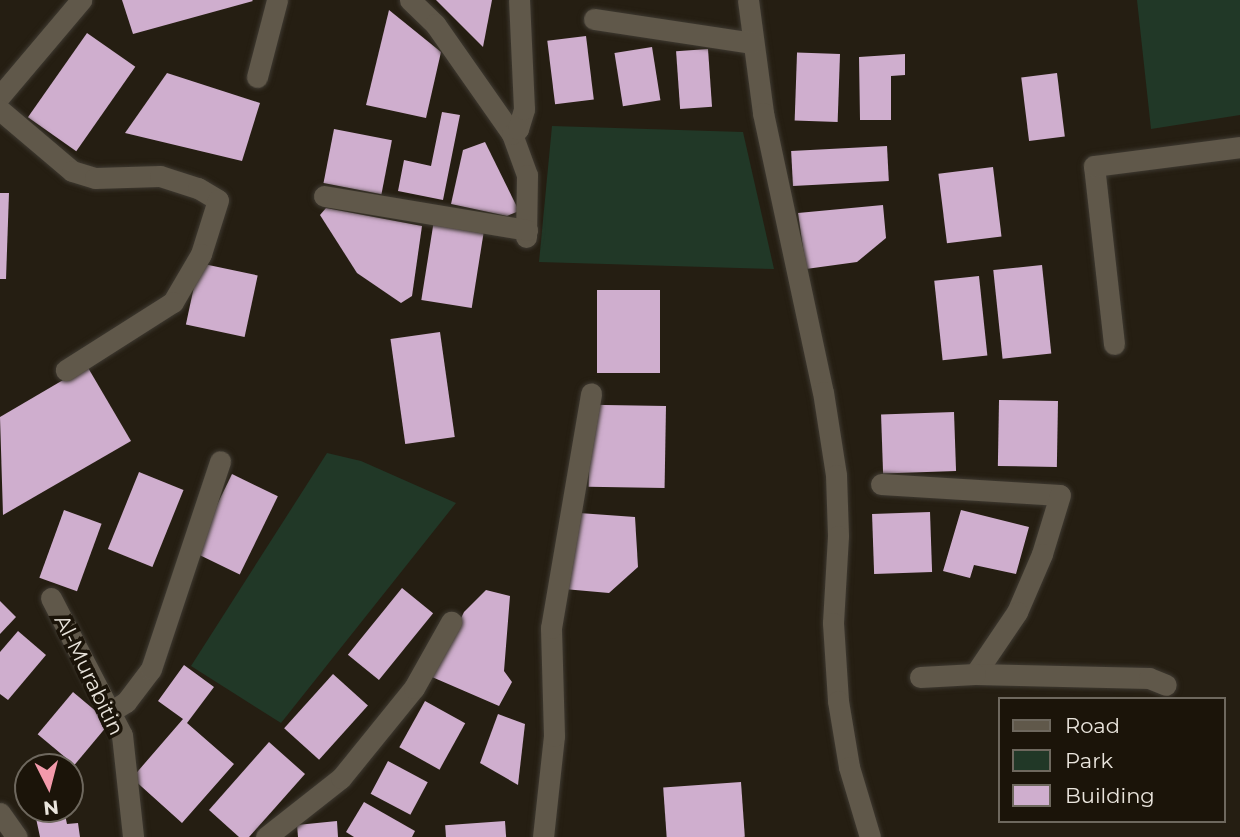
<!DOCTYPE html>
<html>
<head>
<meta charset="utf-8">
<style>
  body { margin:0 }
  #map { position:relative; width:1240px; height:837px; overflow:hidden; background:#251e12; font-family:Montserrat,sans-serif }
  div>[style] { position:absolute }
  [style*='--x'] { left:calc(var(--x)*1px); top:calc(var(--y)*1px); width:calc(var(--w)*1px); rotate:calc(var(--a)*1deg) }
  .green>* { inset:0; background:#213827 }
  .building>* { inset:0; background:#cfaece; transform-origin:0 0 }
  .roads { filter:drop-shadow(0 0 2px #3e3931) drop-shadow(0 0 2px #3e3931) }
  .minor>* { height:21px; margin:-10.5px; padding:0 10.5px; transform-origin:10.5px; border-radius:10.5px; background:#60584a }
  span { translate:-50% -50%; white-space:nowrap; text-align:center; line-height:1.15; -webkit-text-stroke:7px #1b1409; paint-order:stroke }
  .street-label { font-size:21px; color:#eae5dd }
  .legend { position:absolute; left:998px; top:697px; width:228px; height:126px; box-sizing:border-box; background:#1b1409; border:2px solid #6e685e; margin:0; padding:9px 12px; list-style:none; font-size:21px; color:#eae5dd }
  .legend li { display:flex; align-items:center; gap:14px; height:35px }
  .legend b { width:35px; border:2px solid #6e685e }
  .north { position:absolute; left:14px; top:753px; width:70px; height:70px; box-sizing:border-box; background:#1b1409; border:2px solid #6e685e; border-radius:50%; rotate:174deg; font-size:19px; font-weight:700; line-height:28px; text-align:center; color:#eae5dd }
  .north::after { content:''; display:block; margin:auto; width:24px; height:32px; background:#f39aab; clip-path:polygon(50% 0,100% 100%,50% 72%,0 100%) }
</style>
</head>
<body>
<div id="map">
  <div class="green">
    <i style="clip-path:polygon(1137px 0,1240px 0,1240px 115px,1151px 129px)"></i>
    <i style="clip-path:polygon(552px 126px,743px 132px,774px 269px,539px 262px)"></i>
    <i style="clip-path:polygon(327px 453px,361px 461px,456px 503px,281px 723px,191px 666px)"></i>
  </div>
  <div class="building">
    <i style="clip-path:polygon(122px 0,252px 0,253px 1px,133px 34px)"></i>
    <i style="clip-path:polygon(436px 0,492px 0,483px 47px)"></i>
    <i style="clip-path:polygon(389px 10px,441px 52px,426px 118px,366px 105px)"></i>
    <i style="left:87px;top:33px;width:59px;height:103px;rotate:35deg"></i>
    <i style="left:586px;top:36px;width:64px;height:39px;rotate:83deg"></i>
    <i style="left:652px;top:47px;width:54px;height:38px;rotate:81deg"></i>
    <i style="left:708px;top:49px;width:58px;height:32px;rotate:86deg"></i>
    <i style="left:840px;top:54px;width:68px;height:43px;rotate:92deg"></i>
    <i style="clip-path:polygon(905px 54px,905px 75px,891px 76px,891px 120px,860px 120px,859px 57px)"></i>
    <i style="clip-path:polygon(167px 73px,260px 103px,242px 161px,125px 133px)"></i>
    <i style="left:1057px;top:73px;width:64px;height:36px;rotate:83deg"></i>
    <i style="clip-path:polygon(442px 112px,460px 115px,443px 200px,398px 191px,404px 160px,431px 166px)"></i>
    <i style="left:334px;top:129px;width:59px;height:55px;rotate:11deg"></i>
    <i style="clip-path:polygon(485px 142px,519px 211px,507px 216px,451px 204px,463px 150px)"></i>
    <i style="left:887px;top:146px;width:35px;height:96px;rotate:87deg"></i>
    <i style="left:993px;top:167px;width:70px;height:55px;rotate:83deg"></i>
    <i style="clip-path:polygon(0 193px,9px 193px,6px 279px,0 279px)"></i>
    <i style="clip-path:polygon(883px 205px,886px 238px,857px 262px,806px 269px,798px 213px)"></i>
    <i style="clip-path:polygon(326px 208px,422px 226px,412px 296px,401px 303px,357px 273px,320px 215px)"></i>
    <i style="left:434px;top:220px;width:51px;height:81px;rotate:9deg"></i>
    <i style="left:199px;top:263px;width:60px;height:63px;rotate:12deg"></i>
    <i style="left:1042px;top:265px;width:89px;height:49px;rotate:84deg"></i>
    <i style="left:979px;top:276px;width:80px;height:45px;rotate:84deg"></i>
    <i style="left:597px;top:290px;width:63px;height:83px"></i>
    <i style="left:440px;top:332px;width:106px;height:50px;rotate:82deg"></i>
    <i style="clip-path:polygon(87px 366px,131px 441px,3px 515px,0 417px)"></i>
    <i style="left:1058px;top:401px;width:66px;height:59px;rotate:91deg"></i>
    <i style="left:666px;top:406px;width:82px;height:76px;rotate:91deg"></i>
    <i style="left:954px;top:412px;width:59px;height:73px;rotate:88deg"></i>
    <i style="left:139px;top:472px;width:48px;height:83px;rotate:22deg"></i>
    <i style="left:232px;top:474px;width:51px;height:87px;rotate:26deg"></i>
    <i style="left:64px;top:510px;width:40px;height:72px;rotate:20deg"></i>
    <i style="clip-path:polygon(961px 510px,1029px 527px,1016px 574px,974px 565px,970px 578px,943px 571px)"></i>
    <i style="left:930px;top:512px;width:60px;height:58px;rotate:88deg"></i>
    <i style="clip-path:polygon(579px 513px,635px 517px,638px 567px,609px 593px,564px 589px)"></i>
    <i style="left:402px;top:588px;width:40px;height:86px;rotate:39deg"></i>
    <i style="clip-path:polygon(486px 590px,510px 596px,504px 671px,512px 682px,499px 706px,432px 677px,464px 612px)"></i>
    <i style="clip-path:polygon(0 601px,16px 617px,0 634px)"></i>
    <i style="clip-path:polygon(18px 631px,46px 655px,8px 700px,0 694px,0 652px)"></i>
    <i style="clip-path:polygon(184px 665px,214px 687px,187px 723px,234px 764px,182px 823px,132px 778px,183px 719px,158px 701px)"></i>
    <i style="left:333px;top:674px;width:47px;height:73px;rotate:42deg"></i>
    <i style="left:73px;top:692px;width:48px;height:55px;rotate:40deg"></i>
    <i style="left:425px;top:701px;width:46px;height:53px;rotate:29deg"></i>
    <i style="clip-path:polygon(498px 714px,525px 724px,518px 785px,480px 763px)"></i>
    <i style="clip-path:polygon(269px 742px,305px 774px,249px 837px,239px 837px,209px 810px)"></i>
    <i style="left:388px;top:761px;width:45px;height:37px;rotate:28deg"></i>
    <i style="left:741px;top:782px;width:55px;height:78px;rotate:86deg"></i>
    <i style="clip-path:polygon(364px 802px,415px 831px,412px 837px,354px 837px,346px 832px)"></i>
    <i style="clip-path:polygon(34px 809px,64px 810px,67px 824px,78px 823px,80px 837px,40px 837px)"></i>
    <i style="clip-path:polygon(337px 821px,338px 837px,298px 837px,297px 825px)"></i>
    <i style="left:505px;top:821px;width:16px;height:60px;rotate:86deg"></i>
  </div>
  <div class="roads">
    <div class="minor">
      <i style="--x:410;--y:0;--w:35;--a:44"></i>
      <i style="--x:435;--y:24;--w:134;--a:55"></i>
      <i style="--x:512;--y:134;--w:44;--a:69.9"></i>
      <i style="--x:527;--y:175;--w:62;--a:90.9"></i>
      <i style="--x:748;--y:0;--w:114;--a:82.4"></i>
      <i style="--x:763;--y:113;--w:285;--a:77.9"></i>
      <i style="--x:823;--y:392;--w:84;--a:81.1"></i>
      <i style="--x:836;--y:475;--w:61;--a:88.1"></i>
      <i style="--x:838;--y:536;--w:87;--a:93.3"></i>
      <i style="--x:833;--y:623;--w:78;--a:86.3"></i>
      <i style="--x:838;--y:701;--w:67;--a:80.5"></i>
      <i style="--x:849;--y:767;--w:73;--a:73.3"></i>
      <i style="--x:594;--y:19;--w:160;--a:8.6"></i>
      <i style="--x:257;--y:77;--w:80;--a:-75.4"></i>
      <i style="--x:0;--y:96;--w:126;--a:-49.8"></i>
      <i style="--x:0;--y:110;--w:94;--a:40.3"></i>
      <i style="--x:72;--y:171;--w:24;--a:17"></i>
      <i style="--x:95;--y:178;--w:65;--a:-1.8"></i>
      <i style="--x:160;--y:176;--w:40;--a:18"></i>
      <i style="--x:198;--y:188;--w:23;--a:31"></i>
      <i style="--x:218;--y:200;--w:57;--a:107.5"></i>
      <i style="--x:201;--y:254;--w:56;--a:120.3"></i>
      <i style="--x:173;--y:302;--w:127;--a:147.6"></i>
      <i style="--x:512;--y:134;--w:8;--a:-40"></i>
      <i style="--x:518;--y:129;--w:21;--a:-73"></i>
      <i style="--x:524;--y:109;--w:109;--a:-92.6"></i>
      <i style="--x:324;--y:196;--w:206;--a:9.5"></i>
      <i style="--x:1114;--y:344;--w:179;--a:-96.4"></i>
      <i style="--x:1094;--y:166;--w:147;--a:-7.4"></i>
      <i style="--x:881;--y:484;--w:179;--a:3.5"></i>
      <i style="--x:1060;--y:495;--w:62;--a:107"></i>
      <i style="--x:1042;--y:554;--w:63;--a:113.3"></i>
      <i style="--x:1017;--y:612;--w:75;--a:124.1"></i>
      <i style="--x:975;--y:674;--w:174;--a:1.3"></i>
      <i style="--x:1149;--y:678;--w:18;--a:22"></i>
      <i style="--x:51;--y:598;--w:154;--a:62.6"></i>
      <i style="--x:122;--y:735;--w:103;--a:83.8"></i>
      <i style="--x:920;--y:677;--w:55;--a:-3.1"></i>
      <i style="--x:110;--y:712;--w:19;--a:-32"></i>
      <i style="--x:126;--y:702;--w:41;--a:-52.9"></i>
      <i style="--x:151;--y:669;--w:219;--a:-71.6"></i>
      <i style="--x:0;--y:813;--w:29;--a:55"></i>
      <i style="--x:266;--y:837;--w:95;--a:-38.2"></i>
      <i style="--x:341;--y:778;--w:116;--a:-51"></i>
      <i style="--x:414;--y:688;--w:76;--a:-60.7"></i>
      <i style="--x:543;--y:837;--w:102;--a:-83.8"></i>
      <i style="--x:554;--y:736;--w:108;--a:-91.6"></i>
      <i style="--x:551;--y:628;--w:238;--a:-80.3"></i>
    </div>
  </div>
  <div class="street-label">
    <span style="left:89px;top:675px;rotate:64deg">Al-Murabitin</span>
  </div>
  <ul class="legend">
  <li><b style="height:9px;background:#60584a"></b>Road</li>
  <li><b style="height:19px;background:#213827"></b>Park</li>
  <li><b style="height:19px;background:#cfaece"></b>Building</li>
  </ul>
  <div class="north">N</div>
</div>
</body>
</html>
